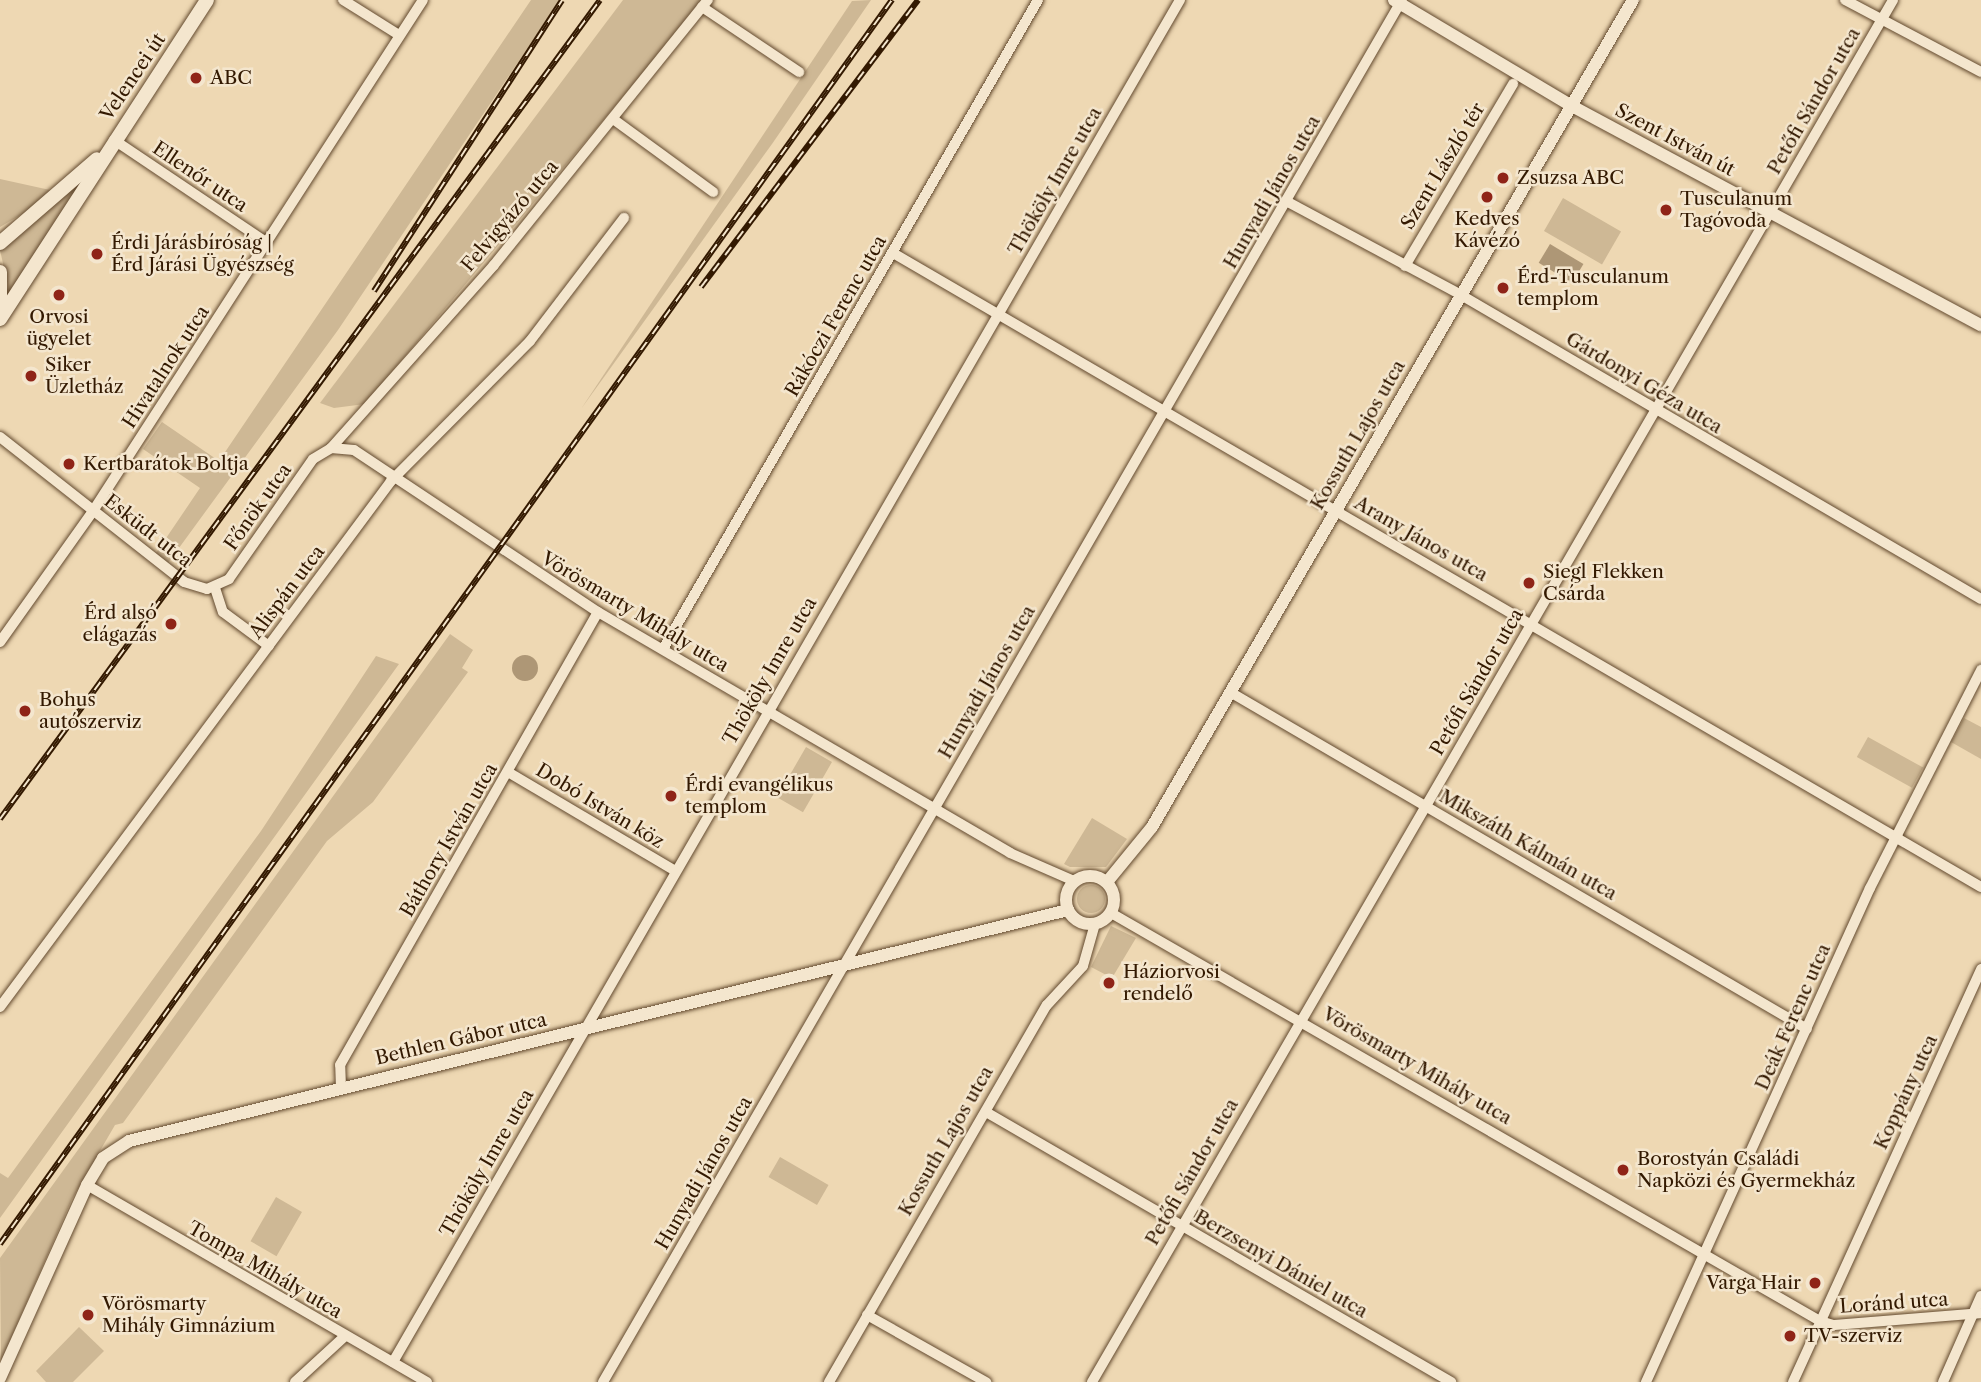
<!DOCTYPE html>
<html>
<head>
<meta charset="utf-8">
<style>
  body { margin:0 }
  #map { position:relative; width:1981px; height:1382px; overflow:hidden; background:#eed8b3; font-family:"Libre Caslon Text",serif }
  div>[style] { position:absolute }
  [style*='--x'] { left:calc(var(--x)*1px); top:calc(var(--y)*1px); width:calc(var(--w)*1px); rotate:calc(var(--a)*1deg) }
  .green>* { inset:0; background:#ceb895; transform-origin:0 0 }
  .round { border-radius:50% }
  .water>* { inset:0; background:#ae9776; transform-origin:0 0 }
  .roads { filter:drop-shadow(0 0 2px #62492e) drop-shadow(0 0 2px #62492e) }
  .minor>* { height:10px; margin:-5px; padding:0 5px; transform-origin:5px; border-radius:5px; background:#f4e6ce }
  .tertiary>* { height:12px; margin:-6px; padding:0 6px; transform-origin:6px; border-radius:6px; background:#f4e6ce }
  .tertiary>.ring { margin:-6px; padding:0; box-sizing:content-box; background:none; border:12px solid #f4e6ce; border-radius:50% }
  .secondary>* { height:14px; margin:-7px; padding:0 7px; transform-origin:7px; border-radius:7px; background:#f4e6ce }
  .rail>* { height:6px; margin-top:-3px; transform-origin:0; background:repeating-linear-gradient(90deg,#f4e6ce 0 10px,#331901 0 20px); box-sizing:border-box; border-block:2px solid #331901 }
  .dots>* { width:19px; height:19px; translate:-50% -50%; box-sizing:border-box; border:4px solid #f4e6ce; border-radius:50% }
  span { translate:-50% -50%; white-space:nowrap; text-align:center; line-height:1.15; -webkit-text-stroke:5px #f4e6ce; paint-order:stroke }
  .street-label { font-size:19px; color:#331901 }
  .poi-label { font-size:19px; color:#331901 }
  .left { translate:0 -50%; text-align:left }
  .right { translate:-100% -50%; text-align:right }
</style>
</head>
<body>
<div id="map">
  <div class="green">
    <i style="clip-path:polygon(531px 0,560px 0,338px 330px,168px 563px,156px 553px,200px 488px,143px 449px,162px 422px,219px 461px)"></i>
    <i style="clip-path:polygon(623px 0,704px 0,365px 404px,334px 408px,320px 403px)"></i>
    <i style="clip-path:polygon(871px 0,772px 144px,581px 409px,852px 1px)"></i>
    <i style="clip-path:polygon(0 179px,50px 190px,58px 193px,0 227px)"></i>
    <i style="clip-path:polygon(83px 181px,10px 295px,0 250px)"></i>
    <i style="left:1563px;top:198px;width:67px;height:38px;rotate:30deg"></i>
    <i style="clip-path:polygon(450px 634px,473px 650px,462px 668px,468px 672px,373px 802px,327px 841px,123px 1123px,115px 1125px,72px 1199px,1px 1361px,0 1258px)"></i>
    <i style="clip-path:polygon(376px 656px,399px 664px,0 1218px,0 1173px,8px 1178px,261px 831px)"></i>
    <i style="clip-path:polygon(1964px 718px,1981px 727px,1981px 759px,1951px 742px)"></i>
    <i style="left:1868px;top:737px;width:63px;height:23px;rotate:29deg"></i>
    <i style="left:806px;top:747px;width:30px;height:58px;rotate:30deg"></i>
    <i style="clip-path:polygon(1092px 818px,1127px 839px,1106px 867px,1070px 867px,1064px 864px)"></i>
    <i class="round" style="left:1077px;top:885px;width:28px;height:28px"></i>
    <i style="clip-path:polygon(1111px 926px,1136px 938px,1112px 978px,1091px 967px)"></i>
    <i style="left:780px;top:1157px;width:56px;height:23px;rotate:30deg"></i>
    <i style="left:276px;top:1197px;width:30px;height:51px;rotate:30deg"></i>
    <i style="clip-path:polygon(79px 1327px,104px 1351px,73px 1382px,46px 1382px,36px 1371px)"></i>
  </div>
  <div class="water">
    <i style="left:1550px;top:244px;width:39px;height:22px;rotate:31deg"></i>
    <i class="round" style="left:512px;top:655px;width:26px;height:26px"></i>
  </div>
  <div class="roads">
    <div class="minor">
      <i style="--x:343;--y:0;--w:66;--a:32"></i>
      <i style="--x:1845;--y:0;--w:154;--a:27.9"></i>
      <i style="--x:702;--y:7;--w:117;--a:33.8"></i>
      <i style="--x:613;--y:119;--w:124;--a:36.1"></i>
      <i style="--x:114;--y:140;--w:184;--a:33.9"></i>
      <i style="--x:1286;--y:201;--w:199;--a:28.2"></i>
      <i style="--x:1461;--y:295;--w:602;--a:30.31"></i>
      <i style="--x:893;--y:253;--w:1259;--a:30.23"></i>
      <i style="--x:1405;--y:266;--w:212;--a:-59.3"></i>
      <i style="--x:0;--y:437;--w:234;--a:38.2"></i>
      <i style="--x:184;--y:582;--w:24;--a:17"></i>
      <i style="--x:207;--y:589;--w:24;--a:-24"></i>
      <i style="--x:229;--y:579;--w:146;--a:-55"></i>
      <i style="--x:313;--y:459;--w:21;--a:-31"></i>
      <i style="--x:331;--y:448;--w:23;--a:5"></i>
      <i style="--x:354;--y:450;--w:293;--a:33.6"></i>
      <i style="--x:598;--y:612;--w:477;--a:30.3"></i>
      <i style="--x:1010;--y:853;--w:70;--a:23.6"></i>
      <i style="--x:331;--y:448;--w:245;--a:-48.3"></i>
      <i style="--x:494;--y:265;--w:341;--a:-51.1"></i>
      <i style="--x:215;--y:588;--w:25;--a:72"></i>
      <i style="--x:223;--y:612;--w:57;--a:36.5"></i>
      <i style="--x:0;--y:642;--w:161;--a:-54.6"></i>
      <i style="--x:93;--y:511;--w:608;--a:-57.15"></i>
      <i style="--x:663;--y:649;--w:750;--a:-59.98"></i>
      <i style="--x:1230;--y:692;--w:668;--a:30.29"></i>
      <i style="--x:508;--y:772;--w:193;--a:30.6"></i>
      <i style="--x:1111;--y:913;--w:818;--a:29.92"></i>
      <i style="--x:1820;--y:1321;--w:14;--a:17"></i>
      <i style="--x:1833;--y:1325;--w:148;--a:-4.6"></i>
      <i style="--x:0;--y:1007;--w:655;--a:-53.37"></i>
      <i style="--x:391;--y:481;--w:197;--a:-45.2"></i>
      <i style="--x:530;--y:341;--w:155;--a:-52.6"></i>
      <i style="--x:341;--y:1088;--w:23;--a:-92"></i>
      <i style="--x:340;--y:1065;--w:521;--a:-60.34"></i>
      <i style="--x:986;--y:1112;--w:538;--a:30.14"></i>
      <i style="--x:87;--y:1185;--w:393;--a:30.1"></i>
      <i style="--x:867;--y:1315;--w:137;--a:29.4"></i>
      <i style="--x:393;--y:1362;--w:1573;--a:-59.98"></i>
      <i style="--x:295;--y:1382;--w:68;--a:-42.6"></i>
      <i style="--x:603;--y:1382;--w:1596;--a:-59.97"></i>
      <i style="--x:829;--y:1382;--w:435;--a:-60"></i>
      <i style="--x:1047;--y:1005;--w:53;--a:-47.3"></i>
      <i style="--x:1083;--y:966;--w:44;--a:-74.1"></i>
      <i style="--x:1092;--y:1382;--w:1597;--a:-59.9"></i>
      <i style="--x:1646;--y:1382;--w:542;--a:-65.61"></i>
      <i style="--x:1870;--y:888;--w:245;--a:-63"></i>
      <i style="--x:1793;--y:1382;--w:454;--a:-65.5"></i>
      <i style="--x:1943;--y:1382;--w:94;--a:-66.2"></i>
    </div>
    <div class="tertiary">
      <i style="--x:1394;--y:0;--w:207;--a:30.8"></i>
      <i style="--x:1572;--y:106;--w:464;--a:28.2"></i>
      <i class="ring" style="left:1066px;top:876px;width:36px;height:36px"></i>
      <i style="--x:1107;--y:882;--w:71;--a:-50.7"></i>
      <i style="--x:1152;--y:827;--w:957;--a:-59.82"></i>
      <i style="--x:0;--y:1378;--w:212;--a:-65.7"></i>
      <i style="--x:87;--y:1185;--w:31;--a:-59"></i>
      <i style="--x:103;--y:1158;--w:31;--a:-33"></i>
      <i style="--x:129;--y:1141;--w:967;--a:-13.82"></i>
    </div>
    <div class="secondary">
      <i style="--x:0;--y:243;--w:128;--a:-40.9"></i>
      <i style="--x:0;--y:272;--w:37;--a:90"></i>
      <i style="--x:0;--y:319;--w:380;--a:-57"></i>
    </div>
  </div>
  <div class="rail">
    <i style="--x:701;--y:287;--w:360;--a:-52.9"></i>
    <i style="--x:374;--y:291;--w:346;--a:-57.1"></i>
    <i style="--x:0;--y:819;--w:1015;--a:-53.77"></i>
    <i style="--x:0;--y:1244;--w:1531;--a:-54.36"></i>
  </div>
  <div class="dots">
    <i style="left:196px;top:78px;background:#8f2418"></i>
    <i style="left:1503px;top:178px;background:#8f2418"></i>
    <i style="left:1487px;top:197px;background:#8f2418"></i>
    <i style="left:1666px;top:210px;background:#8f2418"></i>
    <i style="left:97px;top:254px;background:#8f2418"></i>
    <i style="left:1503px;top:288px;background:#8f2418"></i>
    <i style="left:59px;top:295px;background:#8f2418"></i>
    <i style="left:31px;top:376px;background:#8f2418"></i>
    <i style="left:69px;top:464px;background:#8f2418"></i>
    <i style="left:1529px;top:583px;background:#8f2418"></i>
    <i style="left:171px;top:624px;background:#8f2418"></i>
    <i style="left:25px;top:711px;background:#8f2418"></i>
    <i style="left:671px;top:796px;background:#8f2418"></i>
    <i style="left:1109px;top:983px;background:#8f2418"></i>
    <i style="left:1623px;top:1170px;background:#8f2418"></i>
    <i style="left:1815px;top:1283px;background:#8f2418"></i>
    <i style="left:88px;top:1315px;background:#8f2418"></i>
    <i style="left:1790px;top:1336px;background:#8f2418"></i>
  </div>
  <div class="street-label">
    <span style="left:133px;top:77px;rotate:-56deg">Velencei út</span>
    <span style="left:1814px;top:101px;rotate:-60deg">Petőfi Sándor utca</span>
    <span style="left:1675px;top:140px;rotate:28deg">Szent István út</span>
    <span style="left:1443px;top:166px;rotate:-59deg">Szent László tér</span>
    <span style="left:200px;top:177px;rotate:34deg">Ellenőr utca</span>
    <span style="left:1055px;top:181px;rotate:-60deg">Thököly Imre utca</span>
    <span style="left:1272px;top:192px;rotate:-60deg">Hunyadi János utca</span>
    <span style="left:510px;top:216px;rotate:-50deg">Felvigyázó utca</span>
    <span style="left:836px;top:316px;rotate:-60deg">Rákóczi Ferenc utca</span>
    <span style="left:166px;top:367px;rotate:-57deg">Hivatalnok utca</span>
    <span style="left:1644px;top:383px;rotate:31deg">Gárdonyi Géza utca</span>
    <span style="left:1358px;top:435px;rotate:-60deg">Kossuth Lajos utca</span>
    <span style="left:258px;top:507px;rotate:-55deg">Főnök utca</span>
    <span style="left:148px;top:531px;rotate:38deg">Esküdt utca</span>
    <span style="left:1421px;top:539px;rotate:30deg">Arany János utca</span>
    <span style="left:287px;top:592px;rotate:-53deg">Alispán utca</span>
    <span style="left:635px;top:612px;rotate:31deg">Vörösmarty Mihály utca</span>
    <span style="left:770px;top:671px;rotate:-60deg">Thököly Imre utca</span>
    <span style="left:987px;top:682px;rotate:-60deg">Hunyadi János utca</span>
    <span style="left:1477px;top:682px;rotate:-60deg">Petőfi Sándor utca</span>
    <span style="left:600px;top:806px;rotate:31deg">Dobó István köz</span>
    <span style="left:449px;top:840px;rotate:-60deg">Báthory István utca</span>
    <span style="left:1528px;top:845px;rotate:30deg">Mikszáth Kálmán utca</span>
    <span style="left:1793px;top:1017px;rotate:-66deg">Deák Ferenc utca</span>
    <span style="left:461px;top:1039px;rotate:-13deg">Bethlen Gábor utca</span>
    <span style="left:1417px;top:1066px;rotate:30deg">Vörösmarty Mihály utca</span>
    <span style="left:1906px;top:1092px;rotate:-65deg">Koppány utca</span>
    <span style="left:946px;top:1141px;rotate:-60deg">Kossuth Lajos utca</span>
    <span style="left:487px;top:1163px;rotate:-60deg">Thököly Imre utca</span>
    <span style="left:1192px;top:1172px;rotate:-60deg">Petőfi Sándor utca</span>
    <span style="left:704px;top:1173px;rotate:-60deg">Hunyadi János utca</span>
    <span style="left:1281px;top:1264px;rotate:30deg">Berzsenyi Dániel utca</span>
    <span style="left:265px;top:1270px;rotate:30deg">Tompa Mihály utca</span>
    <span style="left:1894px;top:1303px;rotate:-4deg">Loránd utca</span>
  </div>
  <div class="poi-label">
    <span class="left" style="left:210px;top:78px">ABC</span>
    <span class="left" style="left:1517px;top:178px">Zsuzsa ABC</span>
    <span class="left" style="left:1680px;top:210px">Tusculanum<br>Tagóvoda</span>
    <span style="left:1487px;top:230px">Kedves<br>Kávézó</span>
    <span class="left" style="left:111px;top:254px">Érdi Járásbíróság |<br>Érd Járási Ügyészség</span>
    <span class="left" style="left:1517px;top:288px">Érd-Tusculanum<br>templom</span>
    <span style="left:59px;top:328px">Orvosi<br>ügyelet</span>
    <span class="left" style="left:45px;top:376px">Siker<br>Üzletház</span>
    <span class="left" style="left:83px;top:464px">Kertbarátok Boltja</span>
    <span class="left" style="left:1543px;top:583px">Siegl Flekken<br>Csárda</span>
    <span class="right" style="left:157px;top:624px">Érd alsó<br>elágazás</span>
    <span class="left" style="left:39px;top:711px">Bohus<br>autószerviz</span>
    <span class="left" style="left:685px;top:796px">Érdi evangélikus<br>templom</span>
    <span class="left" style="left:1123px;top:983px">Háziorvosi<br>rendelő</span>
    <span class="left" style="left:1637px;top:1170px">Borostyán Családi<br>Napközi és Gyermekház</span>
    <span class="right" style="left:1801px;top:1283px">Varga Hair</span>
    <span class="left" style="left:102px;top:1315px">Vörösmarty<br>Mihály Gimnázium</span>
    <span class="left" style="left:1804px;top:1336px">TV-szerviz</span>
  </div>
</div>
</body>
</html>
